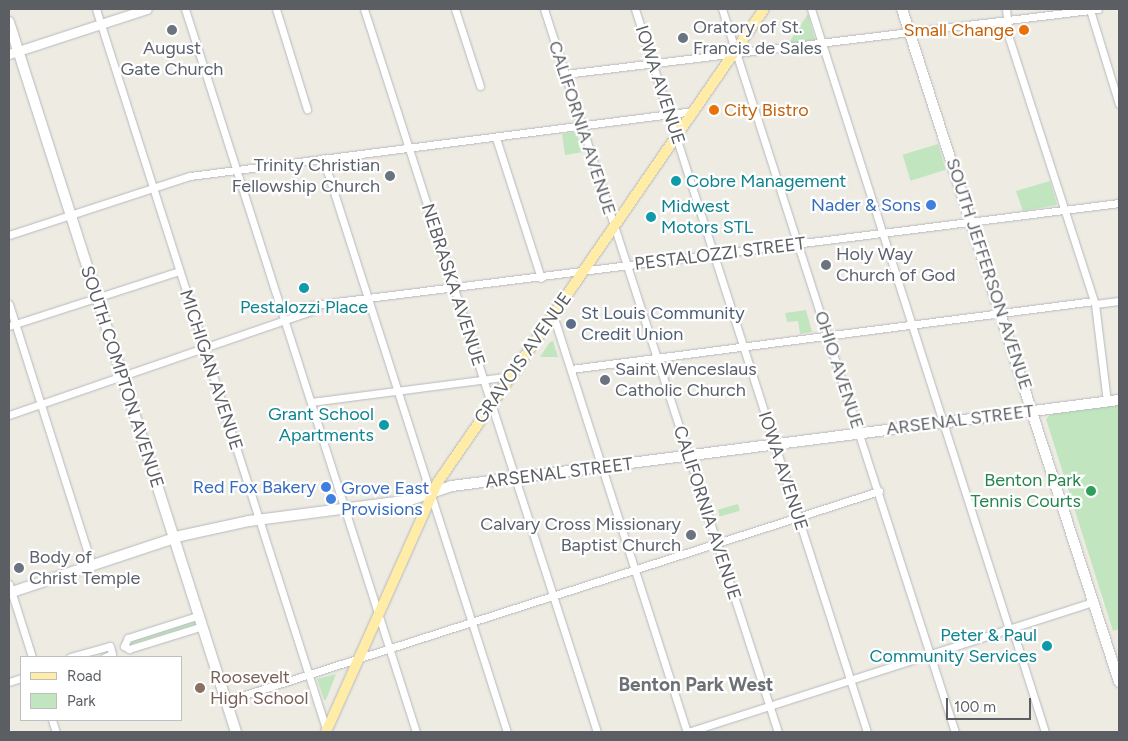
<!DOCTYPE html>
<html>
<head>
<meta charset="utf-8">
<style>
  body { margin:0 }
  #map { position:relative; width:1128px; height:741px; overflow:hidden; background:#eeebe3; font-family:Figtree,sans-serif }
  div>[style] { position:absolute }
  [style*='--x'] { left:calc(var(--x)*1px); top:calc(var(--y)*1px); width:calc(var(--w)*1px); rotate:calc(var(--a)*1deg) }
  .green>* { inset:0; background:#c1e5bf; transform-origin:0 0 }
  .roads { filter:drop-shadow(0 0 1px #b5b9bd) drop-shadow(0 0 1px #b5b9bd) }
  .minor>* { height:7px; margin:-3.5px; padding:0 3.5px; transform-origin:3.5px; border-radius:3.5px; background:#fff }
  .tertiary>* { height:9px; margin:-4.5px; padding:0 4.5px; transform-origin:4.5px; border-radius:4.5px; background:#fff }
  .secondary>* { height:10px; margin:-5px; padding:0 5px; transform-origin:5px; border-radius:5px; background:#fff }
  .primary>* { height:10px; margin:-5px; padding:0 5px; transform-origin:5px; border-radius:5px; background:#feeca7 }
  .dots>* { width:14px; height:14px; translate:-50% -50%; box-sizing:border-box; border:2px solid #fff; border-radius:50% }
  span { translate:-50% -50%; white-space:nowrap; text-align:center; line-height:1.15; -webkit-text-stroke:4.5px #fff; paint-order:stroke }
  .worship-label { font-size:18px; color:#5b616d }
  .left { translate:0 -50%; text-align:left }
  .right { translate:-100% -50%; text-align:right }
  .food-label { font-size:18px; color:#c56008 }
  .street-label { font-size:18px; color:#5b5f63 }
  .culture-label { font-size:18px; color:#0d838f }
  .shop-label { font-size:18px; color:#366cbe }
  .service-label { font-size:18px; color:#4e5e75 }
  .leisure-label { font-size:18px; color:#27864d }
  .education-label { font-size:18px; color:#785e54 }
  .neighbourhood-label { font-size:19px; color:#6c7175; font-weight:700 }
  .frame { position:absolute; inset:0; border:10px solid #5b5f63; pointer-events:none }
  .legend { position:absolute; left:20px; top:656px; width:162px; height:65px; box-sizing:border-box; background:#fff; border:1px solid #bdbfc1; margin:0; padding:6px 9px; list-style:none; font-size:15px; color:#5b5f63 }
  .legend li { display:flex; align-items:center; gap:10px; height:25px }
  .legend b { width:25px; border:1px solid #bdbfc1 }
  .scale { position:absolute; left:946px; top:698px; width:85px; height:22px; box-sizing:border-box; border:2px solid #5b5f63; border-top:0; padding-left:6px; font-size:15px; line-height:18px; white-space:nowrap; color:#5b5f63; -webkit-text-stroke:4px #fff; paint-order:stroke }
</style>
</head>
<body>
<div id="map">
  <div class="green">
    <i style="clip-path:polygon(808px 14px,815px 40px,790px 44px,790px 41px)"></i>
    <i style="clip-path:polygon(576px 132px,583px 152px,565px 155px,562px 134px)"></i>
    <i style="left:938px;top:144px;width:27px;height:37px;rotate:73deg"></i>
    <i style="clip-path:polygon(1050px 181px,1057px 205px,1023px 211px,1016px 191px)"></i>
    <i style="clip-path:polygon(806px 310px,812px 332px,800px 334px,798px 321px,787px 322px,785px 313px)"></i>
    <i style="clip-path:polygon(553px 341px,558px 357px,540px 357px,550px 342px)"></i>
    <i style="clip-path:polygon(1119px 405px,1119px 629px,1113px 631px,1046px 419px,1051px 414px)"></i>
    <i style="left:738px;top:504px;width:7px;height:21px;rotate:74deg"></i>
    <i style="clip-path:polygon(195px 619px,195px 625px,129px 645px,128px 641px)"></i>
    <i style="clip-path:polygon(336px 674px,326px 700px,324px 700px,317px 679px)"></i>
  </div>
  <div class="roads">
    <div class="minor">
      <i style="--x:96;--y:9;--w:759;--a:72.28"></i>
      <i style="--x:185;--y:9;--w:759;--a:72.28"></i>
      <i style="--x:276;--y:9;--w:105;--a:72.8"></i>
      <i style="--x:364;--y:9;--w:760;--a:72.14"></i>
      <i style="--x:455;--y:9;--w:81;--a:72"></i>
      <i style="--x:544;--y:9;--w:760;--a:72.07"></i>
      <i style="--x:635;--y:9;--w:759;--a:72.21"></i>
      <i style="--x:722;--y:9;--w:760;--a:72.14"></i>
      <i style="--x:811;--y:9;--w:651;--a:72.29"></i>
      <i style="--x:1006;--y:9;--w:29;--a:84"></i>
      <i style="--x:1009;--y:38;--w:280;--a:72.1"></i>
      <i style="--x:1095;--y:304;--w:99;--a:83"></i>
      <i style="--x:1090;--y:10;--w:98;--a:72.9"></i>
      <i style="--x:565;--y:74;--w:537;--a:-6.95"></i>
      <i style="--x:496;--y:138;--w:147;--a:72.2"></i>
      <i style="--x:323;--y:158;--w:603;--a:72.23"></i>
      <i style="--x:9;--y:235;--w:190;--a:-18.1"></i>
      <i style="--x:190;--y:176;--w:508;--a:-7.35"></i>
      <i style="--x:9;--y:304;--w:274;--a:72.4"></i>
      <i style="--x:1095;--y:304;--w:24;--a:-7"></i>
      <i style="--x:281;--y:309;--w:845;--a:-7.21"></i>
      <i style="--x:553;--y:315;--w:438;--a:72.2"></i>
      <i style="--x:9;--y:326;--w:179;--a:-17.9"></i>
      <i style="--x:571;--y:369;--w:527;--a:-7.41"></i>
      <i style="--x:311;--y:402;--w:201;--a:-7.4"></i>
      <i style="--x:9;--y:415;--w:326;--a:-19"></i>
      <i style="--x:9;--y:584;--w:77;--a:72.5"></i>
      <i style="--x:200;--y:615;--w:76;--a:162.3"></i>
      <i style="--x:128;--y:638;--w:9;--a:117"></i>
      <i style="--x:124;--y:646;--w:6;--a:31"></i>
      <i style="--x:129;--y:649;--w:77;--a:-17.3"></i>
      <i style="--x:1012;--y:628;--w:109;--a:72.4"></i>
      <i style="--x:70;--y:657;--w:41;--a:-15.4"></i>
      <i style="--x:110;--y:646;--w:8;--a:76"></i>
      <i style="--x:112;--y:654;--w:8;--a:157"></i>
      <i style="--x:9;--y:682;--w:13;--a:-18"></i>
      <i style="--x:226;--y:701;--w:686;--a:-17.83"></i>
      <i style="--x:52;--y:720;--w:13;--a:72"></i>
      <i style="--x:688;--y:732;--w:426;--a:-17.8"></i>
    </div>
    <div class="tertiary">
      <i style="--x:9;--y:54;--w:145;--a:-18.1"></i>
    </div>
    <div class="secondary">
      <i style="--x:902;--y:9;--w:707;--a:72.13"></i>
      <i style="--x:9;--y:22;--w:745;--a:72.27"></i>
      <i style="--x:9;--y:593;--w:180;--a:-18.4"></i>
      <i style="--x:180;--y:536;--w:71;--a:-12.3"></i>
      <i style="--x:249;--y:521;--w:162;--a:-7.4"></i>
      <i style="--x:410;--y:500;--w:44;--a:-18.4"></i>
      <i style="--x:452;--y:486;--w:673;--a:-7.35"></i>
    </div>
    <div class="primary">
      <i style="--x:326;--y:732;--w:274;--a:-65.9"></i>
      <i style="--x:438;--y:482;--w:574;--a:-55.42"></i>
    </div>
  </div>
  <div class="dots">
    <i style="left:172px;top:30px;background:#6b7280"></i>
    <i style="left:1024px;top:30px;background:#e8710a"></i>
    <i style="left:683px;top:38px;background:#6b7280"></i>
    <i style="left:714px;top:110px;background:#e8710a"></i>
    <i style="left:390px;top:176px;background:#6b7280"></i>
    <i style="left:676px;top:181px;background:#0f9aa8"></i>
    <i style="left:931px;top:205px;background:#3f7fe0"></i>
    <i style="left:651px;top:217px;background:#0f9aa8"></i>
    <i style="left:826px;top:265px;background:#6b7280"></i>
    <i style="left:304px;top:288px;background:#0f9aa8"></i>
    <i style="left:571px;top:324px;background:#5c6f8a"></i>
    <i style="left:605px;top:380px;background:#6b7280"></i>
    <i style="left:384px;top:425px;background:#0f9aa8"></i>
    <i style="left:326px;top:487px;background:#3f7fe0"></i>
    <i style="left:1091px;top:491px;background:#2e9e5b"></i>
    <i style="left:331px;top:499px;background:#3f7fe0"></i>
    <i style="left:691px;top:535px;background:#6b7280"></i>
    <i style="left:19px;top:568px;background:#6b7280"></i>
    <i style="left:1047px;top:646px;background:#0f9aa8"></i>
    <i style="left:200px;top:688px;background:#8d6e63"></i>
  </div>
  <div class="worship-label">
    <span class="left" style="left:693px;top:38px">Oratory of St.<br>Francis de Sales</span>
    <span style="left:172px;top:59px">August<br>Gate Church</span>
    <span class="right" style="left:380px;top:176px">Trinity Christian<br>Fellowship Church</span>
    <span class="left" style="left:836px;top:265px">Holy Way<br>Church of God</span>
    <span class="left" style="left:615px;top:380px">Saint Wenceslaus<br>Catholic Church</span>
    <span class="right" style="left:681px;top:535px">Calvary Cross Missionary<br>Baptist Church</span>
    <span class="left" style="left:29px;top:568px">Body of<br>Christ Temple</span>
  </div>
  <div class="food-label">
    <span class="right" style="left:1014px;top:30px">Small Change</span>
    <span class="left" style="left:724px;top:110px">City Bistro</span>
  </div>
  <div class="street-label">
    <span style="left:660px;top:85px;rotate:72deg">IOWA AVENUE</span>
    <span style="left:582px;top:128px;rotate:72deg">CALIFORNIA AVENUE</span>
    <span style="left:720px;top:254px;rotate:-7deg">PESTALOZZI STREET</span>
    <span style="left:989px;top:274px;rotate:72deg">SOUTH JEFFERSON AVENUE</span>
    <span style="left:453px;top:285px;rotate:72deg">NEBRASKA AVENUE</span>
    <span style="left:523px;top:358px;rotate:-55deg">GRAVOIS AVENUE</span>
    <span style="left:211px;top:370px;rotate:72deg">MICHIGAN AVENUE</span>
    <span style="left:839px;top:370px;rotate:72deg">OHIO AVENUE</span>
    <span style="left:122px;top:377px;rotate:72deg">SOUTH COMPTON AVENUE</span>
    <span style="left:960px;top:420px;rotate:-7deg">ARSENAL STREET</span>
    <span style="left:783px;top:471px;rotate:72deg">IOWA AVENUE</span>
    <span style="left:559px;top:473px;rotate:-7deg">ARSENAL STREET</span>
    <span style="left:707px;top:513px;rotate:72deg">CALIFORNIA AVENUE</span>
  </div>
  <div class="culture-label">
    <span class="left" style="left:686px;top:181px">Cobre Management</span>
    <span class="left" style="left:661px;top:217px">Midwest<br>Motors STL</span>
    <span style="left:304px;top:307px">Pestalozzi Place</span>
    <span class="right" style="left:374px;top:425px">Grant School<br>Apartments</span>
    <span class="right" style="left:1037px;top:646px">Peter &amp; Paul<br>Community Services</span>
  </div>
  <div class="shop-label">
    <span class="right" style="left:921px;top:205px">Nader &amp; Sons</span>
    <span class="right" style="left:316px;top:487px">Red Fox Bakery</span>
    <span class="left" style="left:341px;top:499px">Grove East<br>Provisions</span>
  </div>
  <div class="service-label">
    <span class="left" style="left:581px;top:324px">St Louis Community<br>Credit Union</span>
  </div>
  <div class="leisure-label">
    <span class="right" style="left:1081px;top:491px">Benton Park<br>Tennis Courts</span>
  </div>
  <div class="education-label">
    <span class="left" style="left:210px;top:688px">Roosevelt<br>High School</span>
  </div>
  <div class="neighbourhood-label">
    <span style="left:696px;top:685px">Benton Park West</span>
  </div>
  <div class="frame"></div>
  <ul class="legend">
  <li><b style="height:6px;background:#feeca7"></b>Road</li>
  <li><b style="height:14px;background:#c1e5bf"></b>Park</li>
  </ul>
  <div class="scale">100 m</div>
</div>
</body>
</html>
